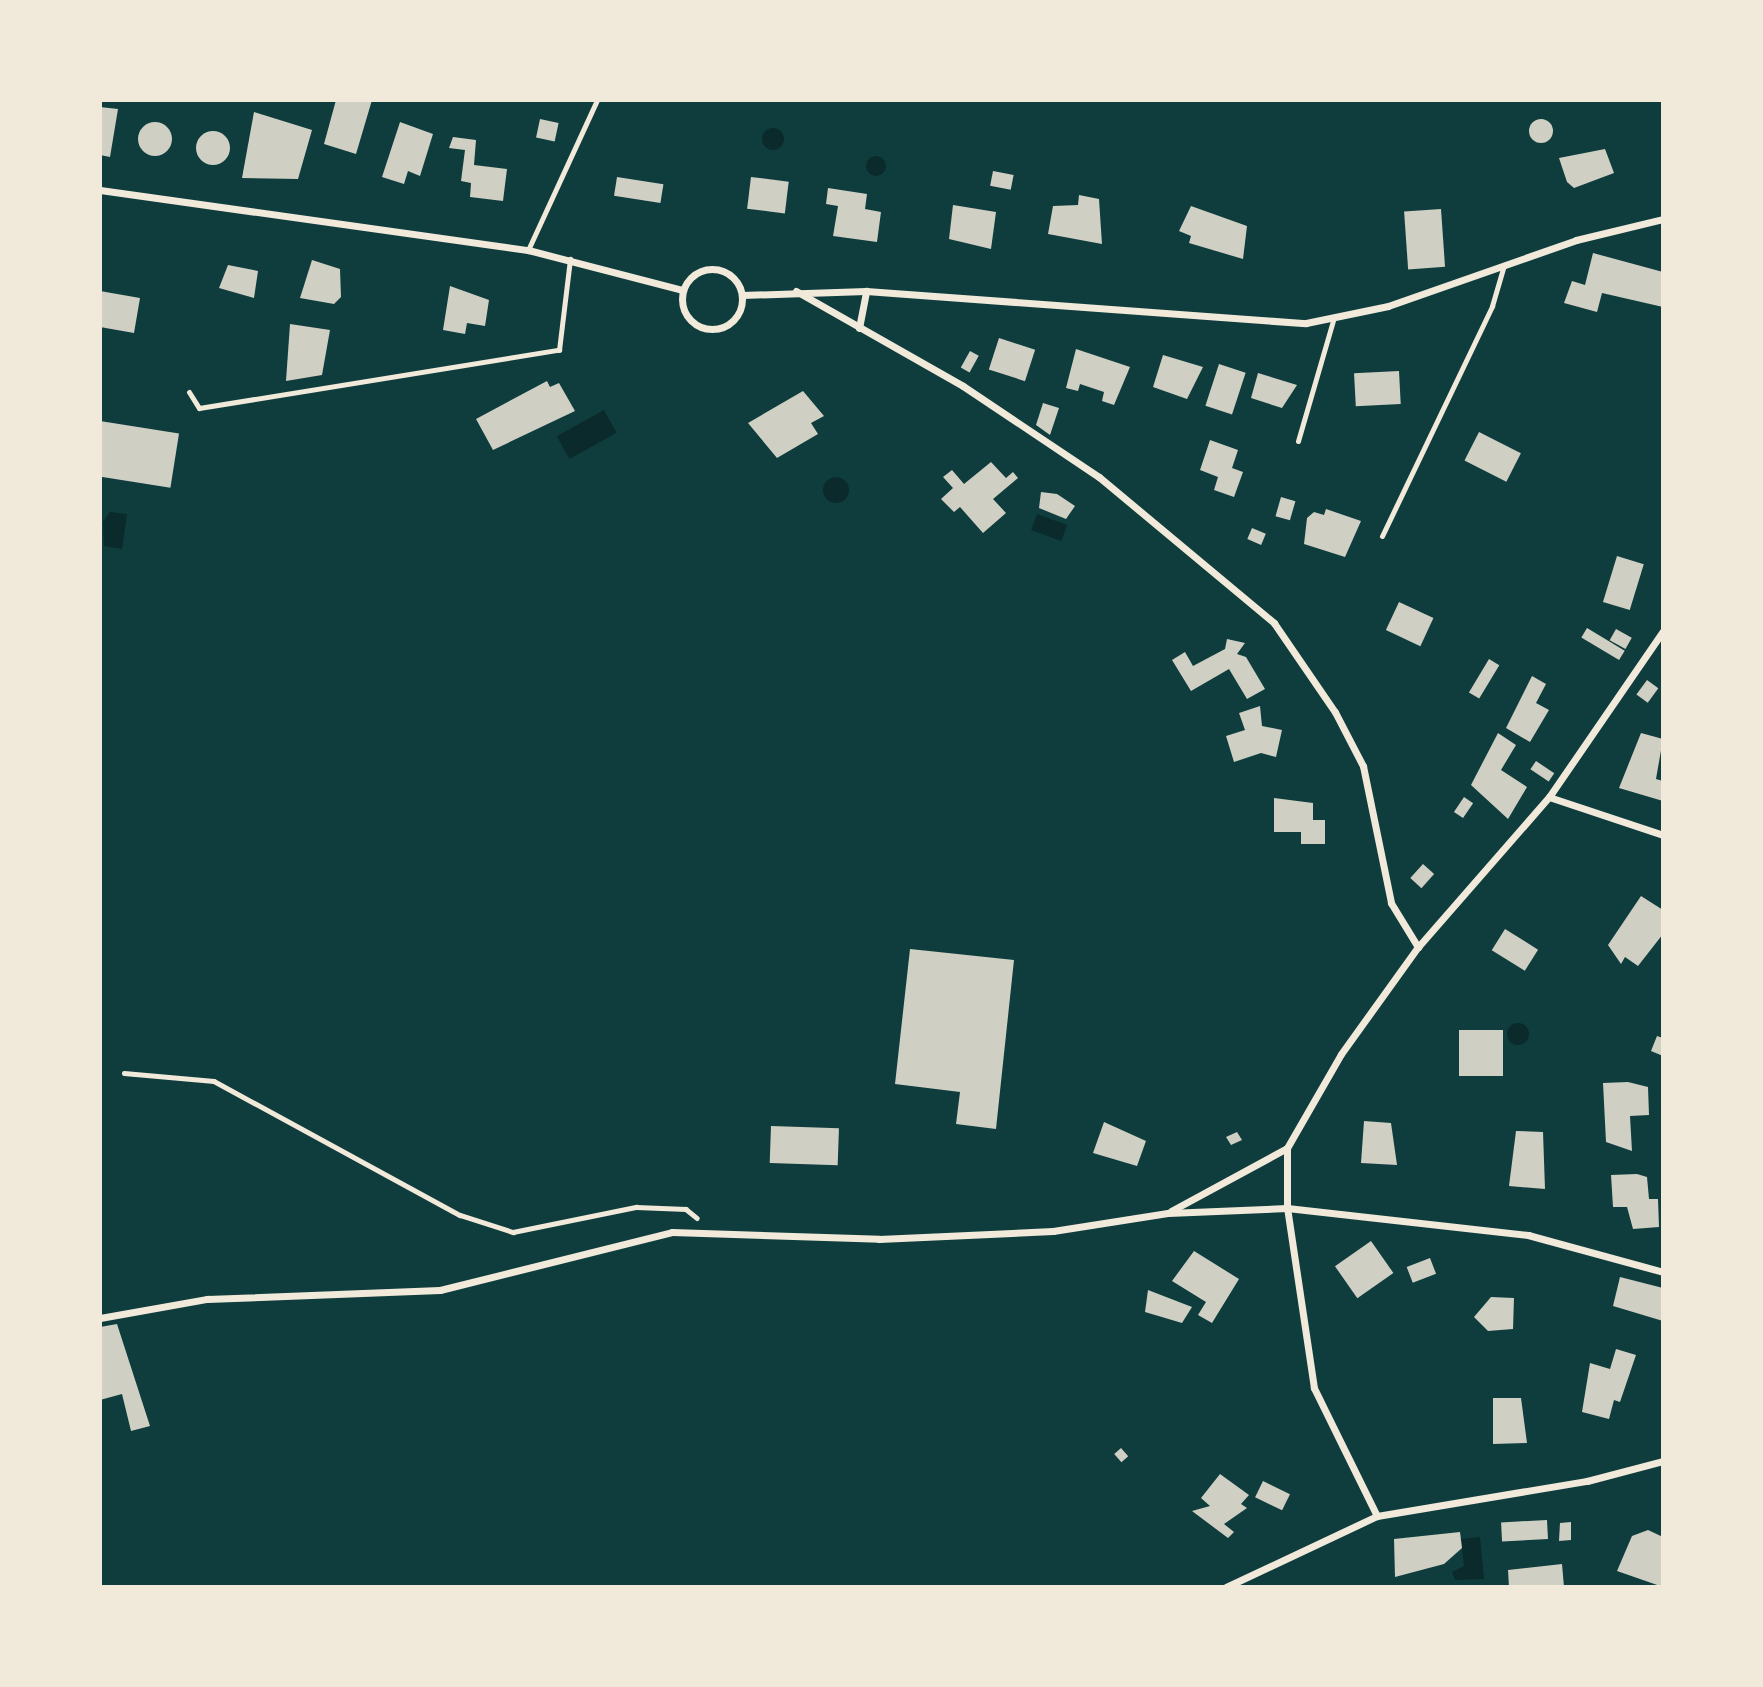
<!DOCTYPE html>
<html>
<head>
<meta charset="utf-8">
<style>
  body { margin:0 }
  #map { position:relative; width:1763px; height:1687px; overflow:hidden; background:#0f3d3e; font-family:Mulish,sans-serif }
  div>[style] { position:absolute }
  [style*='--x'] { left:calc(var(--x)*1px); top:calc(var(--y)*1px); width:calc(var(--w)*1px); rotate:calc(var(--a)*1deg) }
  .water>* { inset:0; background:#0a2a2b; transform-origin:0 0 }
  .round { border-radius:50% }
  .building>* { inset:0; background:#cfcfc3; transform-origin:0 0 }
  .path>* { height:4.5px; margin:-2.25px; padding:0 2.25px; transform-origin:2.25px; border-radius:2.25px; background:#f1e9da }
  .service>* { height:5px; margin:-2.5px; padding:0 2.5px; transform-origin:2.5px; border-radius:2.5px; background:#f1e9da }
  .minor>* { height:7px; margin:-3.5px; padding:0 3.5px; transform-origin:3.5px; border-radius:3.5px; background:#f1e9da }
  .minor>.ring { margin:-3.5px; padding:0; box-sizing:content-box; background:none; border:7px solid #f1e9da; border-radius:50% }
  span { translate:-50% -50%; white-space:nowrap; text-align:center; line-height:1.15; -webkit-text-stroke:5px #f1e9da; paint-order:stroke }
  .frame { position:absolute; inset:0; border:102px solid #f1e9da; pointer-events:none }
</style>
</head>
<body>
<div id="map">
  <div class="water">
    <i class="round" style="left:762px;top:128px;width:22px;height:22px"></i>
    <i class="round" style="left:866px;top:156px;width:20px;height:20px"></i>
    <i style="left:604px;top:410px;width:26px;height:54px;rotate:61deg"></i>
    <i class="round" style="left:823px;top:477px;width:26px;height:26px"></i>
    <i style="clip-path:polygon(110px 512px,127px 514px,122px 549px,104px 546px,103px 522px)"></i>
    <i style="left:1037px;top:514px;width:32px;height:17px;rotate:20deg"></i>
    <i class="round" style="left:1507px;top:1023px;width:22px;height:22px"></i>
    <i style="clip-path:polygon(1480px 1537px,1484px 1579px,1455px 1580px,1452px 1572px,1464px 1566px,1461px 1539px)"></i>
  </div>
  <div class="building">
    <i style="clip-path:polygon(336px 100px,372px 100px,356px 154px,324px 144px)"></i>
    <i style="clip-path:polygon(100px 107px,118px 109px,110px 157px,100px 155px)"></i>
    <i style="clip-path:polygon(254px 112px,312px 130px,298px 179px,242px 178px)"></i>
    <i style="left:540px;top:119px;width:19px;height:19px;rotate:12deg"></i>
    <i class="round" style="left:1529px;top:119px;width:24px;height:24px"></i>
    <i class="round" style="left:138px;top:122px;width:34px;height:34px"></i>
    <i style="clip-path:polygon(400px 122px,433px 134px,420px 176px,408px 171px,404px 184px,382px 177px)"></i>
    <i class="round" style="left:196px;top:131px;width:34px;height:34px"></i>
    <i style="clip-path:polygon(453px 137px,476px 140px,474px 165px,507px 169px,503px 201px,470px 197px,471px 183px,461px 181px,465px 150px,449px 148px)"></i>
    <i style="clip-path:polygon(1605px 149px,1614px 173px,1574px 188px,1567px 182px,1559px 158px)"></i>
    <i style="left:993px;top:171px;width:21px;height:15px;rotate:11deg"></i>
    <i style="left:617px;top:177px;width:47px;height:19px;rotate:9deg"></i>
    <i style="left:751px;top:177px;width:38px;height:32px;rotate:7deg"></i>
    <i style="clip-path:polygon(828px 188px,867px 194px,865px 209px,881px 212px,877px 242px,833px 236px,838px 206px,826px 204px)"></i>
    <i style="clip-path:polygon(1079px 195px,1099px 199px,1102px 244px,1048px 234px,1053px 206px,1078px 205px)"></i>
    <i style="clip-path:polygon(953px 205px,996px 212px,991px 249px,949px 239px)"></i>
    <i style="clip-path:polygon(1191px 206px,1247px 226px,1243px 259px,1189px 243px,1191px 236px,1179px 231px)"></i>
    <i style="left:1441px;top:209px;width:58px;height:37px;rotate:86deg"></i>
    <i style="clip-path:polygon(1593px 253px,1663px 272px,1663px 307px,1602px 293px,1597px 312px,1564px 303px,1572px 281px,1585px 285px)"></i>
    <i style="clip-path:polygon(312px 260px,340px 269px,341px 297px,334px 304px,300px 298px)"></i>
    <i style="clip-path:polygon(228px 265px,258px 271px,254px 298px,219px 288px)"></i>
    <i style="clip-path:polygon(450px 286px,489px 300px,485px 326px,467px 323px,465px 334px,443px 330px)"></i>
    <i style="clip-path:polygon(100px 291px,140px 298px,134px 333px,100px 327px)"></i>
    <i style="clip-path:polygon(290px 324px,330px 330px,322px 375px,286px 381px)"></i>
    <i style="left:999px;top:338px;width:38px;height:33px;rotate:18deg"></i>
    <i style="clip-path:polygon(1076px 349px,1130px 367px,1114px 405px,1102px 401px,1104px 392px,1080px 384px,1078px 391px,1066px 388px)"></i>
    <i style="left:970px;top:351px;width:10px;height:19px;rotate:29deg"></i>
    <i style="clip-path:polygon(1163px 355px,1203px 367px,1187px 399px,1153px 387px)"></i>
    <i style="left:1219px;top:364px;width:28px;height:44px;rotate:18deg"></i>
    <i style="left:1399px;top:371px;width:33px;height:45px;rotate:87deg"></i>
    <i style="clip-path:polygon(1258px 373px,1297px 385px,1282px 408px,1251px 398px)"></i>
    <i style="clip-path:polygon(547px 381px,550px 387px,559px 383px,575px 411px,493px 450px,476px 419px)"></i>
    <i style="clip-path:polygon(803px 391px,824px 416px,811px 423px,818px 434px,777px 458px,748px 423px)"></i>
    <i style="clip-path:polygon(1043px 403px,1059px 408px,1050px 435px,1036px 425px)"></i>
    <i style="left:100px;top:421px;width:80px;height:55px;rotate:9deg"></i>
    <i style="left:1479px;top:432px;width:47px;height:32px;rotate:27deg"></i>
    <i style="clip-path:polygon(1210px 440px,1238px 450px,1232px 468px,1243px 472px,1234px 497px,1214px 490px,1218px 477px,1200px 470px)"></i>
    <i style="clip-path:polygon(991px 462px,1006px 478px,1013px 472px,1018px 478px,993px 499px,1006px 513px,983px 533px,960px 507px,954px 512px,941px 499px,953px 488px,943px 477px,952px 470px,964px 484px)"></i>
    <i style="clip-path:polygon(1041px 492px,1057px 494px,1075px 506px,1066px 519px,1039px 508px)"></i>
    <i style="left:1281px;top:497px;width:15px;height:20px;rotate:16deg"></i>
    <i style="clip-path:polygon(1326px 509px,1361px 521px,1345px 557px,1304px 544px,1307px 518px,1314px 512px,1324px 515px)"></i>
    <i style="left:1252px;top:528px;width:15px;height:12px;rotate:23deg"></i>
    <i style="left:1617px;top:556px;width:28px;height:48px;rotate:17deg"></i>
    <i style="left:1399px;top:602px;width:38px;height:31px;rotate:25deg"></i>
    <i style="left:1587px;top:628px;width:44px;height:11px;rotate:31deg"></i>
    <i style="left:1616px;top:629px;width:18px;height:13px;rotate:29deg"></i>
    <i style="clip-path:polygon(1227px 639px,1245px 643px,1237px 654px,1246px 657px,1265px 689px,1247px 699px,1229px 669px,1191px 691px,1172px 660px,1185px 652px,1193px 666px,1225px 649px)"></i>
    <i style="left:1489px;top:659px;width:12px;height:39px;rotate:31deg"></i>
    <i style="clip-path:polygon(1532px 676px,1546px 684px,1536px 703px,1549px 710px,1530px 742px,1506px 728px)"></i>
    <i style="left:1647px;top:680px;width:14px;height:18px;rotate:36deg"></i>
    <i style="clip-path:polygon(1260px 706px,1262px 726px,1282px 730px,1276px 757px,1261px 753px,1234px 762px,1226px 736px,1245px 730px,1239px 713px)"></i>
    <i style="clip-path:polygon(1498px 733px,1516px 745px,1501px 770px,1527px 787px,1508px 819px,1471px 785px)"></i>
    <i style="clip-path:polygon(1641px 733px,1663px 739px,1656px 779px,1663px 781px,1663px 801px,1619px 788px)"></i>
    <i style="left:1536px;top:761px;width:22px;height:10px;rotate:34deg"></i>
    <i style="left:1464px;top:797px;width:11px;height:18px;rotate:34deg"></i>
    <i style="clip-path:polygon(1274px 798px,1313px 803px,1313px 820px,1325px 820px,1325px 844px,1301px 844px,1301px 832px,1274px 832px)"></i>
    <i style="left:1423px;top:864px;width:15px;height:19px;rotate:42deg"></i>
    <i style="clip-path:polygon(1641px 896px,1663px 910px,1663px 934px,1638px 966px,1625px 957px,1621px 964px,1608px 945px)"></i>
    <i style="left:1505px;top:929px;width:39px;height:25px;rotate:32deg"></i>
    <i style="clip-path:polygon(910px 949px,1014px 960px,996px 1129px,956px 1124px,960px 1092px,895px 1084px)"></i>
    <i style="left:1459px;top:1030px;width:44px;height:46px"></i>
    <i style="clip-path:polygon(1657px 1036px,1663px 1038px,1663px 1056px,1651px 1051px)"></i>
    <i style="clip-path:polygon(1628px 1082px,1648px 1087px,1649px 1115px,1630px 1116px,1632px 1151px,1606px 1142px,1603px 1083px)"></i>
    <i style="clip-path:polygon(1364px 1121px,1391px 1123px,1397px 1165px,1361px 1163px)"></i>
    <i style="clip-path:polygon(1104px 1122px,1146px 1141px,1137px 1166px,1093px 1153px)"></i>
    <i style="left:771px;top:1126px;width:68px;height:37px;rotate:2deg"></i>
    <i style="clip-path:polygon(1516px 1131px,1543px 1132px,1545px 1189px,1509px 1186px)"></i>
    <i style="clip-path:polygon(1237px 1132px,1242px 1140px,1231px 1145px,1226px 1137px)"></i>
    <i style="clip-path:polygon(1637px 1174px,1647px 1177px,1649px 1199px,1658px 1199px,1659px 1227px,1633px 1229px,1627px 1207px,1613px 1207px,1611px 1175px)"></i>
    <i style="left:1371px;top:1241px;width:39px;height:44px;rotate:55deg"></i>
    <i style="clip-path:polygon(1194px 1251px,1239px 1279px,1212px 1323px,1198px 1315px,1206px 1302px,1172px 1281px)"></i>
    <i style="left:1430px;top:1258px;width:17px;height:25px;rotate:69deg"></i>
    <i style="clip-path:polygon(1620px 1277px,1663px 1288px,1663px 1321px,1613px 1306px)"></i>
    <i style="clip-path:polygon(1148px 1290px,1192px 1307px,1182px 1323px,1145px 1312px)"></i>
    <i style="clip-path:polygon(1491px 1297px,1514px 1298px,1513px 1329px,1488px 1331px,1474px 1317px)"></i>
    <i style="clip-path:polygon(117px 1324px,150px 1426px,131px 1431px,122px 1394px,100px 1400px,100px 1327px)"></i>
    <i style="clip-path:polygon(1616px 1349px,1636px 1355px,1620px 1402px,1614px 1400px,1609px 1419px,1582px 1412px,1590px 1363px,1610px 1369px)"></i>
    <i style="clip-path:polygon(1493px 1398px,1521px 1398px,1527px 1443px,1493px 1444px)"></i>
    <i style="left:1121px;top:1448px;width:11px;height:9px;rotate:49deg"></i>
    <i style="clip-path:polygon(1220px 1474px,1249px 1495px,1241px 1504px,1247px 1508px,1224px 1524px,1234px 1532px,1228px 1538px,1192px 1511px,1210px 1506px,1201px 1498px)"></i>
    <i style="left:1263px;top:1481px;width:30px;height:18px;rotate:26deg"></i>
    <i style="left:1547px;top:1520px;width:19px;height:46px;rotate:87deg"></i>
    <i style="clip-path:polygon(1571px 1522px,1571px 1540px,1559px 1541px,1560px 1523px)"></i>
    <i style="clip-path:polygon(1648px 1530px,1663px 1537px,1663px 1587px,1617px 1571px,1632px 1536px)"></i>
    <i style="clip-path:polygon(1460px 1532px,1462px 1548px,1444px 1564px,1395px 1577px,1394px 1539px)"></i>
    <i style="clip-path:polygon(1562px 1564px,1564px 1587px,1509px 1587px,1508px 1570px)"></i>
  </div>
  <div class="path">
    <i style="--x:124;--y:1073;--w:90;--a:5.1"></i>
    <i style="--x:214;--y:1081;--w:280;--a:28.6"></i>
    <i style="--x:460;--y:1215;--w:56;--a:17.8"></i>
    <i style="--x:513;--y:1232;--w:126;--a:-11.5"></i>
    <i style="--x:636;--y:1207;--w:50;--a:2.3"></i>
    <i style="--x:686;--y:1209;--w:14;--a:39"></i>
  </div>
  <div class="service">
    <i style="--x:528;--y:250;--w:165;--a:-65.3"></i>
    <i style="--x:189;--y:392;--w:19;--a:58"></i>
    <i style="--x:199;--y:408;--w:365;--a:-9.2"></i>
    <i style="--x:559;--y:350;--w:92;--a:-83.1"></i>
    <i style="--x:1298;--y:441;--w:129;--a:-73.8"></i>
    <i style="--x:1382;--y:536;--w:255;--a:-64.4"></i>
    <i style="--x:1492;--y:306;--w:43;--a:-73.7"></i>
  </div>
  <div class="minor">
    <i style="--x:100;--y:190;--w:432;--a:8"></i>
    <i style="--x:528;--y:250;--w:160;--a:14.5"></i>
    <i class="ring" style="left:682px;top:269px;width:53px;height:53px"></i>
    <i style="--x:796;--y:291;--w:192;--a:29.6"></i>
    <i style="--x:963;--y:386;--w:164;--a:33.8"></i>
    <i style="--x:1099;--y:477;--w:228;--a:39.8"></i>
    <i style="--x:1274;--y:623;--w:108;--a:55.6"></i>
    <i style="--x:1335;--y:712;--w:61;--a:62.6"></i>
    <i style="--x:1363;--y:766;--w:140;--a:78.4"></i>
    <i style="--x:1391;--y:903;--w:52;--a:58.5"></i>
    <i style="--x:742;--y:295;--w:124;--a:-1.8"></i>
    <i style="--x:866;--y:291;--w:441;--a:4.2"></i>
    <i style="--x:1306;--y:323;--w:84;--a:-11.7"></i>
    <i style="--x:1388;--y:306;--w:199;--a:-19.3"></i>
    <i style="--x:1576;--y:240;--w:89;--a:-13.6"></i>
    <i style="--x:859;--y:328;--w:38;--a:-79"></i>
    <i style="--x:1549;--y:797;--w:120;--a:18.4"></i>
    <i style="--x:1171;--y:1211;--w:132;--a:-28.5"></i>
    <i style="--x:100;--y:1318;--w:109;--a:-10.1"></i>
    <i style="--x:207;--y:1299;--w:233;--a:-2.2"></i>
    <i style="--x:440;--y:1290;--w:239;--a:-14"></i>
    <i style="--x:672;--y:1232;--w:207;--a:1.9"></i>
    <i style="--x:879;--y:1239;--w:174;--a:-2.6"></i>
    <i style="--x:1053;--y:1231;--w:116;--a:-8.9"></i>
    <i style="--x:1168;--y:1213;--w:119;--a:-2.4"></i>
    <i style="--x:1287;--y:1208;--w:243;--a:6.4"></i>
    <i style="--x:1528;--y:1235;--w:140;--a:15.3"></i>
    <i style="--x:1377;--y:1516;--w:143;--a:-116.2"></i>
    <i style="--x:1314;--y:1388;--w:182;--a:-98.5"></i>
    <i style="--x:1287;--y:1208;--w:60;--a:-90"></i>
    <i style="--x:1287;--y:1148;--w:108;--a:-60.1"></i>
    <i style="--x:1341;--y:1054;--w:132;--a:-54.3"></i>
    <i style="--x:1418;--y:947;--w:199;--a:-48.9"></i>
    <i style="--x:1549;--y:797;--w:201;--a:-55.5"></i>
    <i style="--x:1226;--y:1587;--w:167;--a:-25.2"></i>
    <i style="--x:1377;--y:1516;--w:213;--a:-9.5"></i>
    <i style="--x:1587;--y:1481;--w:79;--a:-14.7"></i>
  </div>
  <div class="frame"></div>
</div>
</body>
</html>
